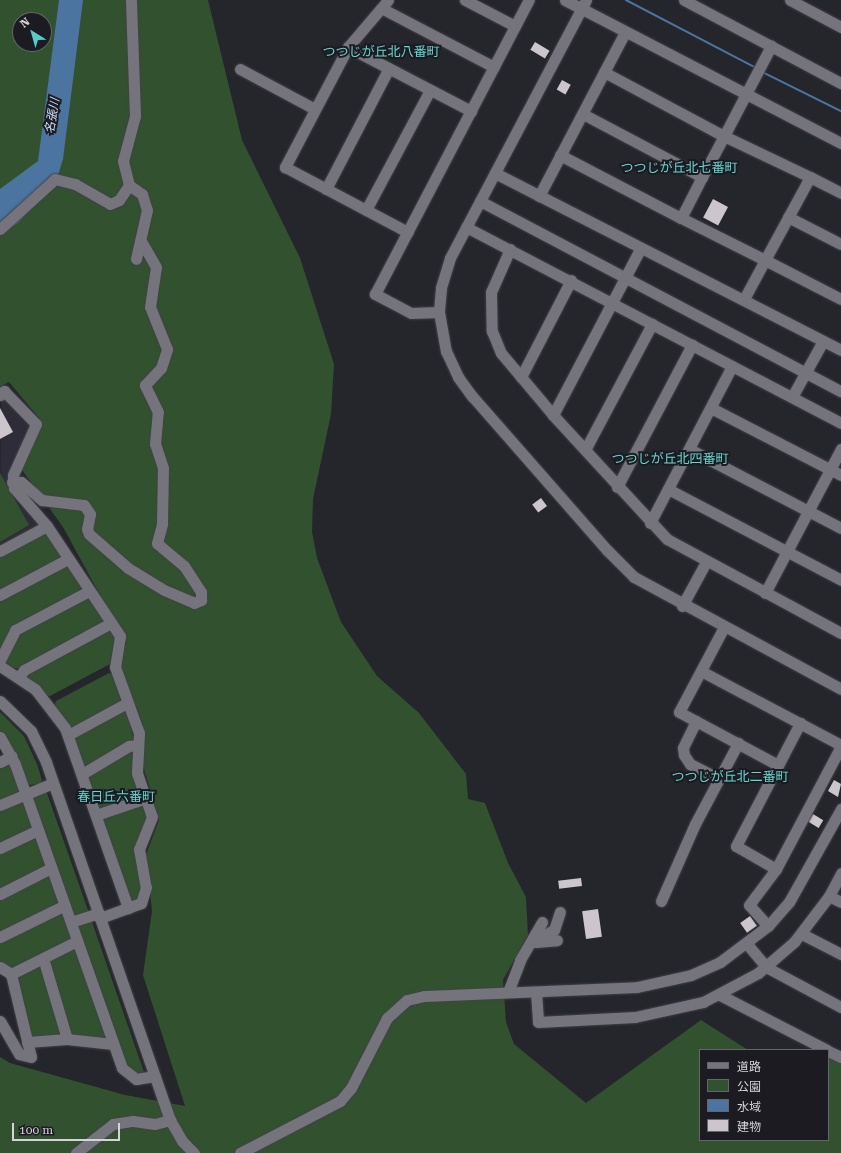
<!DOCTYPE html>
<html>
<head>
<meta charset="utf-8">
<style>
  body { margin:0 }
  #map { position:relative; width:841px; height:1153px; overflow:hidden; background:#25252c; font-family:"Roboto Serif","Noto Sans JP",serif }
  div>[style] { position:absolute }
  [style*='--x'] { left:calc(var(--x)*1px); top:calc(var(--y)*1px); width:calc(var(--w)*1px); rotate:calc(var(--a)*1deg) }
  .built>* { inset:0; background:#2e2c38 }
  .green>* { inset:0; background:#32522f }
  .water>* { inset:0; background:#4b74a0 }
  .stream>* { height:2px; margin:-1px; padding:0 1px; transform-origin:1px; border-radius:1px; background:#4b74a0 }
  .building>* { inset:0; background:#ccc5cc; transform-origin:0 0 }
  .roads { filter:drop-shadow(0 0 1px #424147) drop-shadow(0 0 1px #424147) }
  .minor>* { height:11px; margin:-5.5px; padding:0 5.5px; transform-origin:5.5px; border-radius:5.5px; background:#75747d }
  span { translate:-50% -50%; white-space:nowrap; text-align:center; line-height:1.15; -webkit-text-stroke:4px #1c1b22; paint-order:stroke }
  .water-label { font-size:12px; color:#c9e1fc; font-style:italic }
  .quarter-label { font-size:13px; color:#67d4d0 }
  .legend { position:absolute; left:699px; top:1049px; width:130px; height:92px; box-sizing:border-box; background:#1c1b22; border:1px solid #66656b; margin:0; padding:5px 7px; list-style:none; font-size:12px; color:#d4d3d8 }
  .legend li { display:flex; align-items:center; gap:8px; height:20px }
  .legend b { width:20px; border:1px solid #66656b }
  .north { position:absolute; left:12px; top:12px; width:40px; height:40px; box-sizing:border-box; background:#1c1b22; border:1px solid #66656b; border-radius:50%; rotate:323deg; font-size:11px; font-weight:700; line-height:16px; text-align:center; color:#d4d3d8 }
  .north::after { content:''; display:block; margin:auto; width:14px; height:18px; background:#53cdca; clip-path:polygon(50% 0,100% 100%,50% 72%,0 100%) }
  .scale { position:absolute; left:12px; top:1123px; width:108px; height:18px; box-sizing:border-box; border:2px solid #d4d3d8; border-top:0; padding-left:5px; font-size:12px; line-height:14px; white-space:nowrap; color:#d4d3d8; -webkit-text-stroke:3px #1c1b22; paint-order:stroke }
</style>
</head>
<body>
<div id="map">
  <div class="built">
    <i style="clip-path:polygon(1px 398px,7px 399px,31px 425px,9px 477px,38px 522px,37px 527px,0 546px)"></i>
  </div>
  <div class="green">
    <i style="clip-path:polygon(evenodd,0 0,208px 0,242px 140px,300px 258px,334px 364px,331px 414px,313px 499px,312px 532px,317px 558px,341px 622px,377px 676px,419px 713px,466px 774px,468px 799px,485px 803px,508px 863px,526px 897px,528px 935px,503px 980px,506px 1022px,514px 1044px,586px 1103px,701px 1020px,748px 1050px,700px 1050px,700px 1140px,828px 1140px,828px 1056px,841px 1063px,841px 1153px,0 1153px,0 1057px,10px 1063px,125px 1095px,185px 1106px,143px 975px,152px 911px,146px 855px,159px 820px,142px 762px,143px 725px,120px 666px,126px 643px,63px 527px,22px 470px,40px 423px,39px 418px,9px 382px,0 387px,0 0,20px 20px,44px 20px,44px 44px,20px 44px,20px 20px)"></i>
    <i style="clip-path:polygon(0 473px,29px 525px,0 542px)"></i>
    <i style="clip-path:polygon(41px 533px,47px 533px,61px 554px,59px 559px,0 591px,0 554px)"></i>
    <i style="clip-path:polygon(62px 565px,68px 566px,82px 587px,81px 592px,13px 628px,0 650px,0 598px)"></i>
    <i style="clip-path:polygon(85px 598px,90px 599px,104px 620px,102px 624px,19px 669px,6px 666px,3px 660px,15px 634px)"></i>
    <i style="clip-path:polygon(106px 630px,115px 635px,110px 664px,50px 696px,45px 695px,25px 678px,26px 672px)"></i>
    <i style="clip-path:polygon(109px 673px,113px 675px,122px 698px,121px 703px,72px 728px,68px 727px,54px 706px,56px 701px)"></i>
    <i style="clip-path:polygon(122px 709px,127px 711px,134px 740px,87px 768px,82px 765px,73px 739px,75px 735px)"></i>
    <i style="clip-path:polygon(0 712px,24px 736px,37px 764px,42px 780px,40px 784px,26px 785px,0 733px)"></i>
    <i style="clip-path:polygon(129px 749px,134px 753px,138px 796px,102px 809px,97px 808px,86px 779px,89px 774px)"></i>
    <i style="clip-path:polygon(7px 762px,12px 764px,20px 788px,18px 792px,0 801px,0 765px)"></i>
    <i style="clip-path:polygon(42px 790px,47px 793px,89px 913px,73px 919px,30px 799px)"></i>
    <i style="clip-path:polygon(24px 801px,33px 825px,30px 830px,0 844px,0 808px)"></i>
    <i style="clip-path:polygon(140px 803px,145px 805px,148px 817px,143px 831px,142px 884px,140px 897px,134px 902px,129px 899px,102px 821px,104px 816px)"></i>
    <i style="clip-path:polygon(33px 836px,38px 838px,46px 861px,45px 866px,0 890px,0 852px)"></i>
    <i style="clip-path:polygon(46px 874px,50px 875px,59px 898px,57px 903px,0 933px,0 897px)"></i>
    <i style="clip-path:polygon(58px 911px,64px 912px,72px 934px,70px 940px,14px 969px,0 963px,0 941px)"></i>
    <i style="clip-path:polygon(91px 919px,144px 1072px,142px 1075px,125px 1068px,75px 924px)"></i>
    <i style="clip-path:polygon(72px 946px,77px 948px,107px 1037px,104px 1041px,69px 1033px,48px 963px,50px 958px)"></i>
    <i style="clip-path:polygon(37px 964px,43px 966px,61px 1032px,58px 1035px,34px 1037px,29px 1035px,17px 976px)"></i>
  </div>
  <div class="water">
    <i style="clip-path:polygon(59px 0,83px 0,63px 159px,56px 182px,18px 223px,0 234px,0 189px,38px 161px)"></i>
  </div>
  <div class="stream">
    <i style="--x:626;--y:0;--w:144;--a:27.6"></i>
    <i style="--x:762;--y:72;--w:88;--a:26.3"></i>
  </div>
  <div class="building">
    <i style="left:535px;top:42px;width:17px;height:9px;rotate:31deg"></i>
    <i style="left:562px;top:80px;width:10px;height:11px;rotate:29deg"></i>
    <i style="left:713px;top:199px;width:17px;height:21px;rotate:28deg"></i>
    <i style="clip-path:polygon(0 408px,13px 432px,0 439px)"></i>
    <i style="left:541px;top:498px;width:10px;height:11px;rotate:53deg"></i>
    <i style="clip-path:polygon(834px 780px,841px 784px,838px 797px,828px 791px)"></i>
    <i style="left:813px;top:814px;width:12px;height:9px;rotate:31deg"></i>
    <i style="left:581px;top:878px;width:8px;height:23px;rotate:83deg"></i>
    <i style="left:598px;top:909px;width:28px;height:16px;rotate:82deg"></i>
    <i style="left:750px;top:916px;width:12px;height:12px;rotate:55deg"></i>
  </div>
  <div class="roads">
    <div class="minor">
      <i style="--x:388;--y:0;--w:62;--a:130.4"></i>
      <i style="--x:348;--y:47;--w:136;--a:117.7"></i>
      <i style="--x:285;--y:167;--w:139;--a:27.9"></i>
      <i style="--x:465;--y:0;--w:56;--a:27.5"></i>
      <i style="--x:565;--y:0;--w:311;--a:27.4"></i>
      <i style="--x:586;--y:0;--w:292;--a:117.8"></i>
      <i style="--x:450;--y:258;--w:31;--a:107"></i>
      <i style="--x:441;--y:288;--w:24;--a:95"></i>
      <i style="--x:439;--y:312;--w:40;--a:80"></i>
      <i style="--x:446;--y:351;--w:29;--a:65"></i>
      <i style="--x:458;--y:377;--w:24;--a:54"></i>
      <i style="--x:472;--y:396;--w:205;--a:48.8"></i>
      <i style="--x:607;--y:550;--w:38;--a:45"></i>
      <i style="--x:634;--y:577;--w:235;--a:28.4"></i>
      <i style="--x:684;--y:0;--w:178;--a:27.9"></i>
      <i style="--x:790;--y:0;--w:58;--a:27.9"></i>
      <i style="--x:383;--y:9;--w:125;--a:27.6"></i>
      <i style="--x:348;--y:47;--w:139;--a:27.5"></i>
      <i style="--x:240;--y:69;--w:85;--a:28.1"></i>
      <i style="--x:604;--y:72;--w:136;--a:28.1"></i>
      <i style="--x:724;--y:136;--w:95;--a:25.5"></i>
      <i style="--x:810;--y:177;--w:94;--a:118.5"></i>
      <i style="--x:765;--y:260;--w:94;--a:-153.4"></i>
      <i style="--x:681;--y:218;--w:46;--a:-62.9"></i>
      <i style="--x:702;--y:177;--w:47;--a:-61.8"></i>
      <i style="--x:724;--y:136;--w:102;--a:-62.4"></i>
      <i style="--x:583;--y:114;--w:135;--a:27.9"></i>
      <i style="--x:560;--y:155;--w:136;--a:27.5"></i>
      <i style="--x:495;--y:173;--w:389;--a:27.1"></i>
      <i style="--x:810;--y:177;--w:35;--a:27"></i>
      <i style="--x:129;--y:185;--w:16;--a:35"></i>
      <i style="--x:142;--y:194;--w:17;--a:73"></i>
      <i style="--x:147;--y:210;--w:50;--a:102.7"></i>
      <i style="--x:326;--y:189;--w:136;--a:-62.5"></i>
      <i style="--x:539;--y:196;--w:185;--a:-62.3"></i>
      <i style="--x:480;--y:201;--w:408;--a:27.8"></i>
      <i style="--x:366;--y:210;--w:136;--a:-61.9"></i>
      <i style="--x:788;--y:217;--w:59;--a:27"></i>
      <i style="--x:466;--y:227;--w:423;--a:27.6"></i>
      <i style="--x:0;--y:229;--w:74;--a:-42.3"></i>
      <i style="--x:55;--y:179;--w:21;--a:14"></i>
      <i style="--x:75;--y:184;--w:40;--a:29.7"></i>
      <i style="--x:110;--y:204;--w:10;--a:-24"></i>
      <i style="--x:119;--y:200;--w:18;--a:-56"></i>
      <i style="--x:129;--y:185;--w:25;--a:-104"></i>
      <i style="--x:123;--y:161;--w:47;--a:-75.1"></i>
      <i style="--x:135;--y:116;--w:116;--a:-92"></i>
      <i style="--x:510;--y:249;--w:47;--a:113.8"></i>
      <i style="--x:491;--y:292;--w:39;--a:89"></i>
      <i style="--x:492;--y:331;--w:24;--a:68"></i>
      <i style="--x:501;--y:353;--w:81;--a:50"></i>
      <i style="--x:553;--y:415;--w:168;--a:47.4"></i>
      <i style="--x:667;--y:539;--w:198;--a:28.4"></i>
      <i style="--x:744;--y:299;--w:44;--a:-61.7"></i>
      <i style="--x:765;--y:260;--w:85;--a:27.2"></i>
      <i style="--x:439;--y:312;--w:28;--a:178"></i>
      <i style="--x:411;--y:313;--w:41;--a:-152.2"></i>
      <i style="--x:375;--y:294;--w:332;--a:-62.4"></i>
      <i style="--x:521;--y:377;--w:109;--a:-62.7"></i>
      <i style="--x:0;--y:395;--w:6;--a:-45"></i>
      <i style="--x:4;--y:391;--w:46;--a:45.9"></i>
      <i style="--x:36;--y:424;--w:56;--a:114.3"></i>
      <i style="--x:13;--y:475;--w:13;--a:86"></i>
      <i style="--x:14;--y:488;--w:50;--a:49"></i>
      <i style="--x:47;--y:526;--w:132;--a:56.4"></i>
      <i style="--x:120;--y:636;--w:31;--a:99"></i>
      <i style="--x:115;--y:667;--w:70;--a:70"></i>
      <i style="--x:139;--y:733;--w:40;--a:92.9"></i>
      <i style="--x:137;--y:773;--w:46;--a:71.2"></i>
      <i style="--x:152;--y:817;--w:35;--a:112"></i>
      <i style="--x:139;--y:849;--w:39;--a:80"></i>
      <i style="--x:146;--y:887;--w:17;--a:107"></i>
      <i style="--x:141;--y:903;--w:44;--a:159.9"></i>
      <i style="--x:792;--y:397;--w:64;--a:-61"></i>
      <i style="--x:711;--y:408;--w:146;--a:27.3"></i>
      <i style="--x:553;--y:415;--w:187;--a:-62.3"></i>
      <i style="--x:689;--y:449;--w:171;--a:27.5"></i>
      <i style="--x:585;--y:450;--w:143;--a:-62"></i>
      <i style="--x:12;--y:482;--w:9;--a:0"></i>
      <i style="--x:21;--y:482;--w:28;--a:41"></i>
      <i style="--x:42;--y:500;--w:42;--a:6.8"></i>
      <i style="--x:84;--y:505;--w:11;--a:56"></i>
      <i style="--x:90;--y:514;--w:15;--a:101"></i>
      <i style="--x:87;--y:529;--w:5;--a:68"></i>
      <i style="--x:89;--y:534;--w:52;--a:41.1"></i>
      <i style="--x:128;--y:568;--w:42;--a:31.4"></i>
      <i style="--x:164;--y:590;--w:33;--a:23"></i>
      <i style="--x:194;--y:603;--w:8;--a:-23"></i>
      <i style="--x:201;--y:600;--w:8;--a:-90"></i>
      <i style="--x:201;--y:592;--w:31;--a:-123"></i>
      <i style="--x:184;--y:566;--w:35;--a:-140"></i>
      <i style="--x:157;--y:543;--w:20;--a:-75"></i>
      <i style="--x:162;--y:524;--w:56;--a:-89"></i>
      <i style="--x:163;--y:468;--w:25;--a:-108"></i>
      <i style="--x:155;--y:444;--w:32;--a:-85"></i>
      <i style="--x:158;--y:412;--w:30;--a:-116"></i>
      <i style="--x:145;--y:385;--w:23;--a:-47"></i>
      <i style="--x:161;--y:368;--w:20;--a:-72"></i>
      <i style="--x:167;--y:349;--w:45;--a:-112"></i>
      <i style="--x:150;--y:307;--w:40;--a:-81.5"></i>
      <i style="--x:156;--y:267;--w:28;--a:-120"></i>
      <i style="--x:617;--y:487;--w:161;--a:-62.2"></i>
      <i style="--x:668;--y:489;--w:195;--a:27.7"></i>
      <i style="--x:650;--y:523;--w:177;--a:-62.4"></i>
      <i style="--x:0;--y:551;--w:53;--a:-28"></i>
      <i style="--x:765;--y:593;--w:163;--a:-62.2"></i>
      <i style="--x:0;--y:595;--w:77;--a:-27.9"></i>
      <i style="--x:682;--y:606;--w:50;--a:-61.4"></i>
      <i style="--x:724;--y:627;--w:96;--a:117.9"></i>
      <i style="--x:679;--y:712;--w:112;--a:28.2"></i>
      <i style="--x:0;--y:660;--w:34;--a:-63"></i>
      <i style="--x:15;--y:630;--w:84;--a:-27.8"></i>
      <i style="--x:0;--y:666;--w:42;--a:33.3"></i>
      <i style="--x:35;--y:689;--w:49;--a:52.4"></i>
      <i style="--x:65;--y:728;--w:191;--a:70.7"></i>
      <i style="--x:701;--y:671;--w:158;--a:27.9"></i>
      <i style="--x:19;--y:677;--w:9;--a:-54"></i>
      <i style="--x:24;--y:670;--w:99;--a:-28.4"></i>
      <i style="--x:0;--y:701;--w:43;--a:44.1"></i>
      <i style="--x:31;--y:731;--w:34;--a:64"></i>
      <i style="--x:46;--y:762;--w:379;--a:70.9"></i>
      <i style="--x:170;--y:1120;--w:24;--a:60"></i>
      <i style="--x:182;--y:1141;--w:17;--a:45"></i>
      <i style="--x:696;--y:721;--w:30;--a:116"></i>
      <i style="--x:683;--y:748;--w:7;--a:82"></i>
      <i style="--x:684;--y:755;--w:11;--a:56"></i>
      <i style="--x:690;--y:764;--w:33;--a:27"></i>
      <i style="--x:68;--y:735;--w:67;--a:-28.5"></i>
      <i style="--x:0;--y:737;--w:31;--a:61"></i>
      <i style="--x:15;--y:764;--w:322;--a:70.6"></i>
      <i style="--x:122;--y:1068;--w:18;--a:38"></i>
      <i style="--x:136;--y:1079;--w:19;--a:-9"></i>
      <i style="--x:0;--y:762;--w:13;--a:-27"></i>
      <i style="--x:82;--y:774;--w:55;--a:-30.8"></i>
      <i style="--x:129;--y:746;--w:9;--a:-6"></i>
      <i style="--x:0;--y:805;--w:57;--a:-22.5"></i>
      <i style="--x:96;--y:815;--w:53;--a:-18.8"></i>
      <i style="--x:0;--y:848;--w:42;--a:-25.3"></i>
      <i style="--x:776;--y:869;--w:46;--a:-150.1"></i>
      <i style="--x:736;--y:846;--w:139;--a:-62.5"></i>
      <i style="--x:0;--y:894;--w:57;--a:-27"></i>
      <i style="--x:829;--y:896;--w:13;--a:27"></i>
      <i style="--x:661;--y:901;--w:84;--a:-66.2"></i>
      <i style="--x:695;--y:824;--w:92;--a:-62"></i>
      <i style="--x:74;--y:921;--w:26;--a:-18"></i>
      <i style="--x:768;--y:926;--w:28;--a:-132"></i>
      <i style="--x:749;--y:905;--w:45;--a:-53.1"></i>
      <i style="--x:776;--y:869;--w:139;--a:-62.1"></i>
      <i style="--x:802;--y:934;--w:44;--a:27.1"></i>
      <i style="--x:0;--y:937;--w:72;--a:-26.2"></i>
      <i style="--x:532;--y:942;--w:25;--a:-29"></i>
      <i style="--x:554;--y:930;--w:19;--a:-72"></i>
      <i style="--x:536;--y:942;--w:21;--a:-5"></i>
      <i style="--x:747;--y:944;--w:30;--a:50"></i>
      <i style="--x:766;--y:967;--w:85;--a:28.1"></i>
      <i style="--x:43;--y:958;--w:84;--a:73.5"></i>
      <i style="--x:0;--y:967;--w:13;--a:32"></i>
      <i style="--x:11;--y:974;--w:85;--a:76.5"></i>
      <i style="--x:31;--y:1057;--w:12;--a:-166"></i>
      <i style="--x:19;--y:1054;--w:38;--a:-120"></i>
      <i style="--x:11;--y:974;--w:74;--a:-26.6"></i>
      <i style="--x:508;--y:992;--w:34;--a:-69"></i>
      <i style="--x:520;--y:960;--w:44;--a:-59.9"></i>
      <i style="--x:536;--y:992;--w:30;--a:86"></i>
      <i style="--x:538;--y:1022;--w:97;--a:-3"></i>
      <i style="--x:635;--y:1017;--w:70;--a:-12.4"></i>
      <i style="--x:703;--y:1002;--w:62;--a:-27.8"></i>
      <i style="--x:758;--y:973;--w:48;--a:-40.7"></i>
      <i style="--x:794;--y:942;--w:58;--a:-52.7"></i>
      <i style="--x:829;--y:896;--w:26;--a:-62"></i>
      <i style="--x:720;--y:995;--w:120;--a:27.2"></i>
      <i style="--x:27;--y:1042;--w:40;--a:-4.3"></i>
      <i style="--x:67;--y:1039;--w:46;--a:6.2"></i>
      <i style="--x:828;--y:1051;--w:14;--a:25"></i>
      <i style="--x:76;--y:1153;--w:47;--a:-38.1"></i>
      <i style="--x:113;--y:1124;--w:20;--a:-9"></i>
      <i style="--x:133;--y:1121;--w:22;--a:8"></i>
      <i style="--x:155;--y:1124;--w:16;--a:-15"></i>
      <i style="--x:240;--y:1153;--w:113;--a:-27.5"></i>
      <i style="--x:340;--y:1101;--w:17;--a:-50"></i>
      <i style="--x:351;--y:1088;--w:79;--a:-62.8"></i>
      <i style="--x:387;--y:1018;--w:27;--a:-42"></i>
      <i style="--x:407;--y:1000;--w:18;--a:-13"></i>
      <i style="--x:425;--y:996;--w:212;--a:-2.4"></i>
      <i style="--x:637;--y:987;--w:55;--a:-12.5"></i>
      <i style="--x:691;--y:975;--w:32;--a:-24"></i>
      <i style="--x:720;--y:962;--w:60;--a:-36.9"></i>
      <i style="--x:768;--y:926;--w:32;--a:-49"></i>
      <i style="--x:789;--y:902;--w:107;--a:-60.8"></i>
    </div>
  </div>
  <div class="water-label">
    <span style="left:53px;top:116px;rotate:-80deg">名張川</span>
  </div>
  <div class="quarter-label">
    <span style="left:381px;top:52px">つつじが丘北八番町</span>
    <span style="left:679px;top:168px">つつじが丘北七番町</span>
    <span style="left:670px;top:459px">つつじが丘北四番町</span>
    <span style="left:730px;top:777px">つつじが丘北二番町</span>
    <span style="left:116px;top:797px">春日丘六番町</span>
  </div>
  <ul class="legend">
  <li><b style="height:5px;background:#75747d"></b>道路</li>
  <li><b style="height:11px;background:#32522f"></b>公園</li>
  <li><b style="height:11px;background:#4b74a0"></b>水域</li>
  <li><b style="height:11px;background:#ccc5cc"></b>建物</li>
  </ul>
  <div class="north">N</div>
  <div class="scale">100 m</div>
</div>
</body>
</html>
